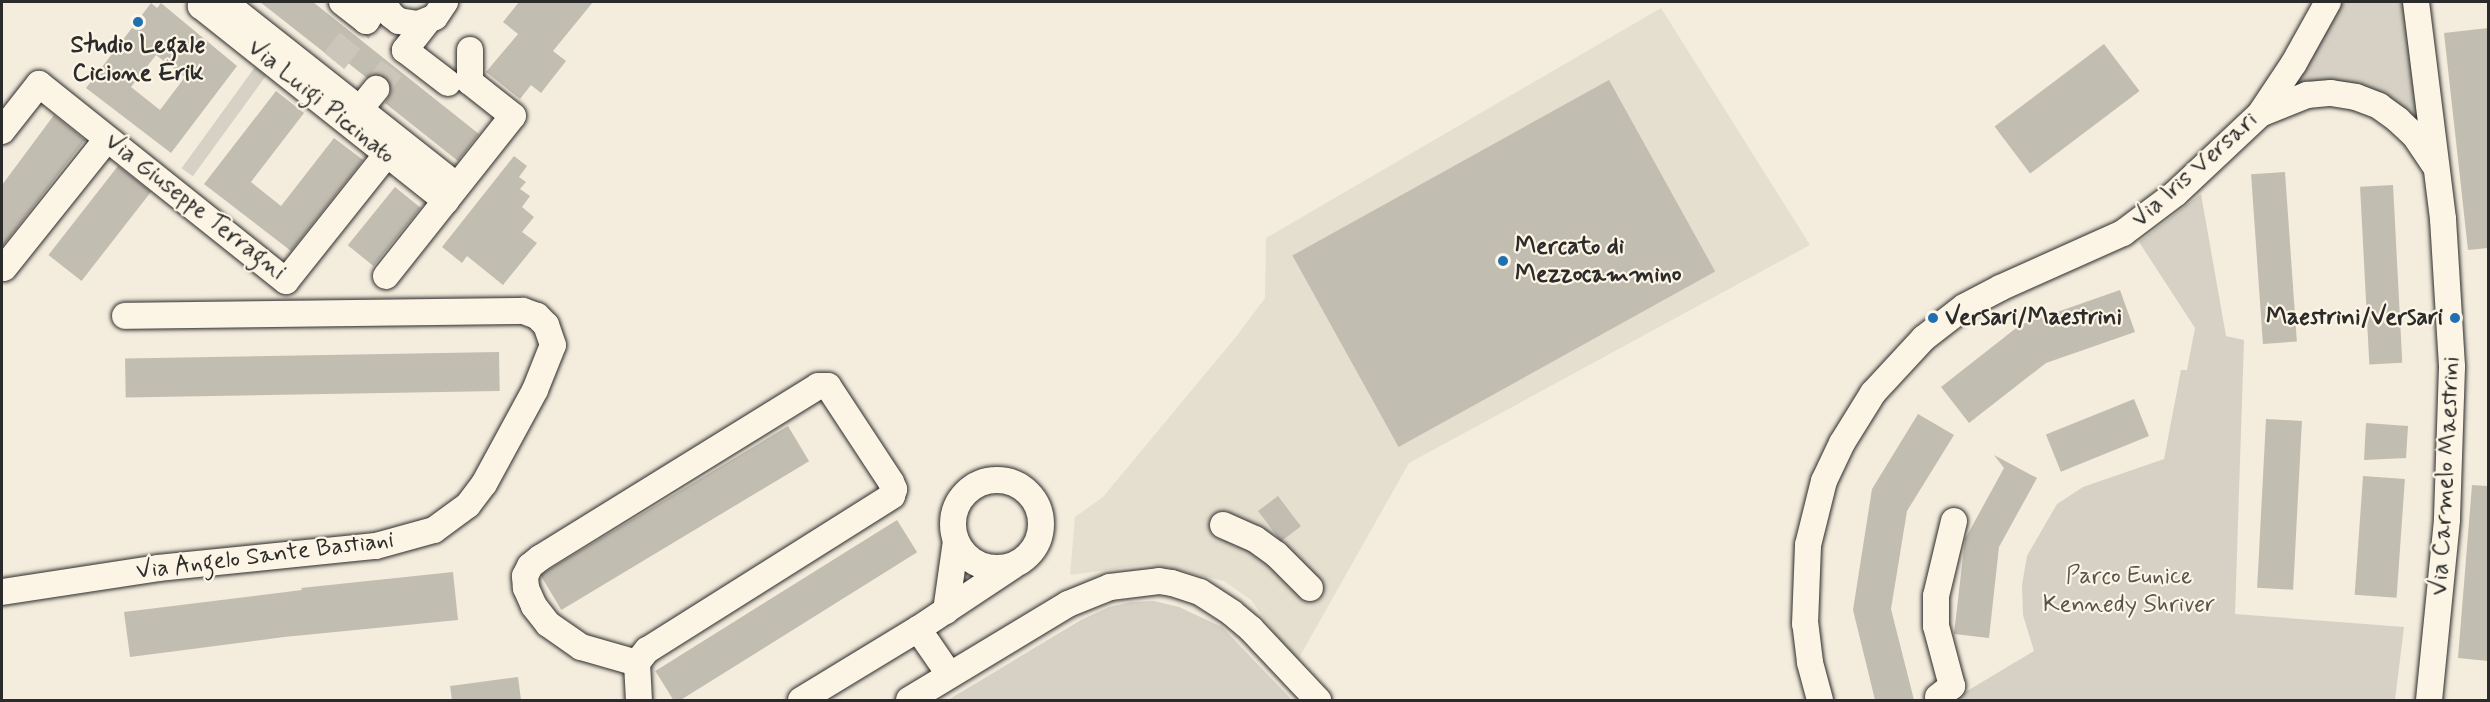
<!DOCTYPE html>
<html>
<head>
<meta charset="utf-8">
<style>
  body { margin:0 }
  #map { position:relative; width:2490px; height:702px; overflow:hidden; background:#f4edde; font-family:Mynerve,sans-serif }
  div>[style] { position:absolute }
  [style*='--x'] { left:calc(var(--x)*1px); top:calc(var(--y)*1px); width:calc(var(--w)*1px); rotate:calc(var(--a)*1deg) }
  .built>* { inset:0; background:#e5dfd0 }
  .green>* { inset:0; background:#d6d1c4; transform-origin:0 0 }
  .building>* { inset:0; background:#c2bdb1; transform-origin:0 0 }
  .minor-tunnel>* { height:26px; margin-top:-13px; transform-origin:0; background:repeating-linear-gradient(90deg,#ccc6ba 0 26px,transparent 0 39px) }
  .roads { filter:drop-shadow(0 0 2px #2b2b2b) drop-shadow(0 0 2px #2b2b2b) }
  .minor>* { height:26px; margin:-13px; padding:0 13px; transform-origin:13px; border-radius:13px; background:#fcf5e5 }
  .minor>.ring { margin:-13px; padding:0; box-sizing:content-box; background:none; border:26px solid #fcf5e5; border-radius:50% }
  .dots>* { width:16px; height:16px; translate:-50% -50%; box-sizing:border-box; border:3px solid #fcf5e5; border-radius:50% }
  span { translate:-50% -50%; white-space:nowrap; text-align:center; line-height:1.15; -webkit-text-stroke:4.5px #fcf5e5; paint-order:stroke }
  .poi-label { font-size:24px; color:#2b2b2b; font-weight:700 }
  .left { translate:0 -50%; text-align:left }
  .right { translate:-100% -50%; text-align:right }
  .street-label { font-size:24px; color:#2b2b2b }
  .park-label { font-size:24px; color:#565451 }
  .frame { position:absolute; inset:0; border:3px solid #2b2b2b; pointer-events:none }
</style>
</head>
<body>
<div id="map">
  <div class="built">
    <i style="clip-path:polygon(1661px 8px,1810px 245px,1409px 463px,1296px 663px,1251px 600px,1224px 581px,1151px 564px,1070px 575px,1075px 517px,1103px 497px,1235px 338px,1265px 298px,1266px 238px)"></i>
  </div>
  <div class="green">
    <i style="clip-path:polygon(2338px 2px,2404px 2px,2418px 114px,2416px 117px,2386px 95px,2354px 83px,2326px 81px,2304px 85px,2295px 82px)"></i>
    <i style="left:255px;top:67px;width:14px;height:125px;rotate:36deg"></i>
    <i style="clip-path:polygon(2201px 194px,2226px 336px,2244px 340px,2235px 614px,2404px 627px,2395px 700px,1952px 700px,2034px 651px,2023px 615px,2022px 585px,2027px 556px,2057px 504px,2083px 487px,2164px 459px,2181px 370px,2187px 370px,2195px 328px,2139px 242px)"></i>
    <i style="clip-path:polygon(1154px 601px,1179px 607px,1222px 627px,1292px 700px,948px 700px,1081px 620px,1109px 607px,1131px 602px)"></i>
  </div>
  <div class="building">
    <i style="clip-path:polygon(260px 2px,313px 2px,479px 134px,458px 161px,385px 103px,391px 91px,385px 77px,378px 74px,367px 78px,329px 48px,325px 53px)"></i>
    <i style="clip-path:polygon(519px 2px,593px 2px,553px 51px,566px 61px,541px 93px,531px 85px,520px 99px,486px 72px,518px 34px,503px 22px)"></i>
    <i style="clip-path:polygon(evenodd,151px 3px,157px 8px,161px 3px,237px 66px,171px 153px,86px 88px,151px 3px,156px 55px,185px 77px,160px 110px,131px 87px,156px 55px)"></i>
    <i style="clip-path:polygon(2488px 28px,2488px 248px,2468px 250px,2444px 33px)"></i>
    <i style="left:2104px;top:44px;width:59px;height:137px;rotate:53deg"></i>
    <i style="left:1609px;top:80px;width:219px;height:362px;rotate:61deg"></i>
    <i style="clip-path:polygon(276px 91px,304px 113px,251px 182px,281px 206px,334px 138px,363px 160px,291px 251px,204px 184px)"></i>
    <i style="clip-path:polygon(54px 115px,85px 140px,2px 247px,2px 185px)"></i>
    <i style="clip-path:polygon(514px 156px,527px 166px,519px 177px,526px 182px,520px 189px,530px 196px,522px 207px,534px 217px,522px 232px,537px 243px,503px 285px,467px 256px,462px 263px,442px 247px)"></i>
    <i style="left:118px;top:166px;width:42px;height:113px;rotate:38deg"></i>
    <i style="left:2285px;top:172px;width:170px;height:34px;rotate:86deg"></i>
    <i style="left:2393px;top:185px;width:178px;height:33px;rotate:87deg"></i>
    <i style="left:395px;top:187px;width:33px;height:75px;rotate:39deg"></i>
    <i style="clip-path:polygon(2120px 290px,2135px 332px,2046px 363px,1969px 423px,1941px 387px,2020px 325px)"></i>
    <i style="left:499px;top:352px;width:39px;height:374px;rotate:89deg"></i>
    <i style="left:2134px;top:399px;width:40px;height:95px;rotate:68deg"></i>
    <i style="clip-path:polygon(1918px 414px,1954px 435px,1907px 511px,1891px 609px,1914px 700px,1875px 700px,1853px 610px,1872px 489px)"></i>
    <i style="left:2266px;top:419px;width:36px;height:169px;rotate:3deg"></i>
    <i style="clip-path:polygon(2366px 423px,2408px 426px,2406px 458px,2364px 460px)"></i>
    <i style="left:788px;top:426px;width:41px;height:289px;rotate:59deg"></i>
    <i style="clip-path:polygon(1994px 455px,2037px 478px,1999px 547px,1989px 638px,1954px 634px,1965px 539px,2004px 468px)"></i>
    <i style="left:2363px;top:476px;width:42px;height:119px;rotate:4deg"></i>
    <i style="clip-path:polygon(2472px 485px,2488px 486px,2488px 661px,2458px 658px)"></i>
    <i style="left:1278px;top:496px;width:38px;height:25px;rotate:53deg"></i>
    <i style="left:897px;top:520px;width:38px;height:285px;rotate:58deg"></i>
    <i style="clip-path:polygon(453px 572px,458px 620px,284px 637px,130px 657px,124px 612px,302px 590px,301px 588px)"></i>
    <i style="clip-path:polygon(518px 677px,521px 700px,452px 700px,450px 686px)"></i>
  </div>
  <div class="minor-tunnel">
    <i style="--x:334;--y:61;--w:51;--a:-51.3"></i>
    <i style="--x:376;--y:89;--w:49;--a:-53.4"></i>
  </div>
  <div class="roads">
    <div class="minor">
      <i style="--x:205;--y:2;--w:6;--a:135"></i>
      <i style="--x:201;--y:6;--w:313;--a:38.5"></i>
      <i style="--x:342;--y:2;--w:31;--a:38"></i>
      <i style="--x:366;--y:21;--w:24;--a:-54"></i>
      <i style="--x:383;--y:2;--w:15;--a:58"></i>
      <i style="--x:391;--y:15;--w:10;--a:37"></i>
      <i style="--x:399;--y:21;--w:19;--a:9"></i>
      <i style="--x:418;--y:24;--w:18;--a:-22"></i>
      <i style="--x:435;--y:17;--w:18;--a:-56"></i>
      <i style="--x:2416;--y:2;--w:219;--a:82.9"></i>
      <i style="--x:2443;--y:219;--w:148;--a:86.5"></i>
      <i style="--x:2452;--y:367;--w:153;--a:91.9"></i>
      <i style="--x:2447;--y:520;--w:181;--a:95.7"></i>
      <i style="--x:229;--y:6;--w:290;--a:38.3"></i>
      <i style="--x:427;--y:22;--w:36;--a:128"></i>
      <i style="--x:405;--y:50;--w:54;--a:37.5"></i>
      <i style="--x:360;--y:109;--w:26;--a:-51"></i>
      <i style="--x:2260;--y:114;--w:51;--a:-22"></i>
      <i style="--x:2307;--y:95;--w:24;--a:-5"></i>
      <i style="--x:2331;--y:93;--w:25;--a:9"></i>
      <i style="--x:2356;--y:97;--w:25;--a:21"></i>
      <i style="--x:2379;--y:106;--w:24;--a:36"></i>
      <i style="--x:2398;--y:120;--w:23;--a:43"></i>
      <i style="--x:2415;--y:136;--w:34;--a:56"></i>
      <i style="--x:2;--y:131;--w:60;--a:-51.8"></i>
      <i style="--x:39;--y:84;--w:316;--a:38.6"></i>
      <i style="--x:286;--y:281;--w:180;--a:-51.5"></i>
      <i style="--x:4;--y:268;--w:165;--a:-51.4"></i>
      <i style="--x:386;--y:276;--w:204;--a:-51.6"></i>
      <i style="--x:513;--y:116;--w:55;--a:-141.7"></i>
      <i style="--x:470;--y:82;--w:32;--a:-90"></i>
      <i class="ring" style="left:953px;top:480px;width:62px;height:62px"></i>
      <i style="--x:1223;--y:525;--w:35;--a:24"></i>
      <i style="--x:1255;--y:539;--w:26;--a:36"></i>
      <i style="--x:1276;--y:554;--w:48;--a:45"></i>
      <i style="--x:2;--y:592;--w:158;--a:-8.7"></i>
      <i style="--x:158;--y:568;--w:219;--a:-5.8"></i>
      <i style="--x:376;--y:546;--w:60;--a:-15.4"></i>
      <i style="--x:434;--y:530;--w:42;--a:-36.3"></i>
      <i style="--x:468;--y:505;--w:26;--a:-53"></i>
      <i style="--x:484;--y:484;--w:107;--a:-61.5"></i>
      <i style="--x:535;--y:390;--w:48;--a:-68.2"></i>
      <i style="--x:553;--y:345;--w:21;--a:-109"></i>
      <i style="--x:546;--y:325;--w:13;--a:-135"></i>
      <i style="--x:537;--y:316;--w:15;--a:-160"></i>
      <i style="--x:523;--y:311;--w:398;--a:179.3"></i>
      <i style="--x:946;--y:611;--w:71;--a:-81.9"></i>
      <i style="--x:918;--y:629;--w:55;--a:55.4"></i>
      <i style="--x:637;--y:663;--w:58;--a:-164.1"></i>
      <i style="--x:581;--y:647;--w:40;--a:-145.1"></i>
      <i style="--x:548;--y:624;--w:23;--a:-128"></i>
      <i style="--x:534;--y:606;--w:20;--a:-114"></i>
      <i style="--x:526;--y:588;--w:12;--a:-95"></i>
      <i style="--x:525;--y:576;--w:11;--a:-63"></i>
      <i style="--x:530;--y:566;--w:13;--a:-39"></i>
      <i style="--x:540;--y:558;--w:327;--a:-31.7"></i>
      <i style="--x:818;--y:386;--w:10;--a:0"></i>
      <i style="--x:828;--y:386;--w:115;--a:56.7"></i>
      <i style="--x:891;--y:482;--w:8;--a:67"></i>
      <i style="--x:894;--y:489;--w:7;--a:106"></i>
      <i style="--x:892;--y:496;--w:289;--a:147.8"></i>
      <i style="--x:647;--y:650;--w:16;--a:128"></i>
      <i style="--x:637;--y:663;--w:37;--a:87"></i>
      <i style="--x:1938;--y:697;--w:18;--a:-38"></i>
      <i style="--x:1952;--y:686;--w:62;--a:-104.9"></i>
      <i style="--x:1936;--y:626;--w:30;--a:-90"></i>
      <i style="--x:1936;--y:596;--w:77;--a:-76.5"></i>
      <i style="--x:801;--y:700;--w:137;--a:-31.3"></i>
      <i style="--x:918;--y:629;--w:114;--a:-33.6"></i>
      <i style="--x:909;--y:700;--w:186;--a:-31.1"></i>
      <i style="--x:1068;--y:604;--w:45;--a:-22"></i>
      <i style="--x:1110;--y:587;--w:49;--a:-7"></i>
      <i style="--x:1159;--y:581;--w:13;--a:9"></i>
      <i style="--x:1172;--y:583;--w:29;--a:18"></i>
      <i style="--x:1200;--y:592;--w:38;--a:33"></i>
      <i style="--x:1232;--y:613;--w:25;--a:40"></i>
      <i style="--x:1251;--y:629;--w:98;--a:46.7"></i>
      <i style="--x:1820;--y:700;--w:39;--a:-105"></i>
      <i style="--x:1810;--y:662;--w:38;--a:-97"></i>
      <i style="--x:1805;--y:624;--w:79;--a:-87.8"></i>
      <i style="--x:1808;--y:545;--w:66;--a:-76"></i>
      <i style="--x:1824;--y:481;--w:42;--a:-64.7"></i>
      <i style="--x:1842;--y:443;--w:59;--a:-58.2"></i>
      <i style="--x:1873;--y:393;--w:75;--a:-47.2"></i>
      <i style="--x:1924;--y:338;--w:51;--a:-37.8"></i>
      <i style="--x:1964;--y:307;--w:41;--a:-27.8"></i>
      <i style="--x:2000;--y:288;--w:135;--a:-24.1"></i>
      <i style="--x:2123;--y:233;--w:66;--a:-37"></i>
      <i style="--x:2176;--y:193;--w:115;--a:-43.2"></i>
      <i style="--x:2260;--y:114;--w:61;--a:-56.3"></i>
      <i style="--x:2294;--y:63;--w:70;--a:-60.9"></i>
    </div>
  </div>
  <div class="dots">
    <i style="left:138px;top:22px;background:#1f6fb2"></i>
    <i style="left:1503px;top:261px;background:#1f6fb2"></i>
    <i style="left:1933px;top:318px;background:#1f6fb2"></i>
    <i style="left:2455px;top:318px;background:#1f6fb2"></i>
  </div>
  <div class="poi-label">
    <span style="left:138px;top:60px">Studio Legale<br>Cicione Erik</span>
    <span class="left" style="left:1515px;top:261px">Mercato di<br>Mezzocammino</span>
    <span class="left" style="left:1945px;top:318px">Versari/Maestrini</span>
    <span class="right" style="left:2443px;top:318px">Maestrini/Versari</span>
  </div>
  <div class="street-label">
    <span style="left:321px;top:102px;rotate:39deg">Via Luigi Piccinato</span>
    <span style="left:2195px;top:170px;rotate:-42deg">Via Iris Versari</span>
    <span style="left:195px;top:207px;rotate:38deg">Via Giuseppe Terragni</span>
    <span style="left:2446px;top:476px;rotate:-87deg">Via Carmelo Maestrini</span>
    <span style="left:265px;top:556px;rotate:-7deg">Via Angelo Sante Bastiani</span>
  </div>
  <div class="park-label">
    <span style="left:2129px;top:591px">Parco Eunice<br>Kennedy Shriver</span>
  </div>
  <div class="frame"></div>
</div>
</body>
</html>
